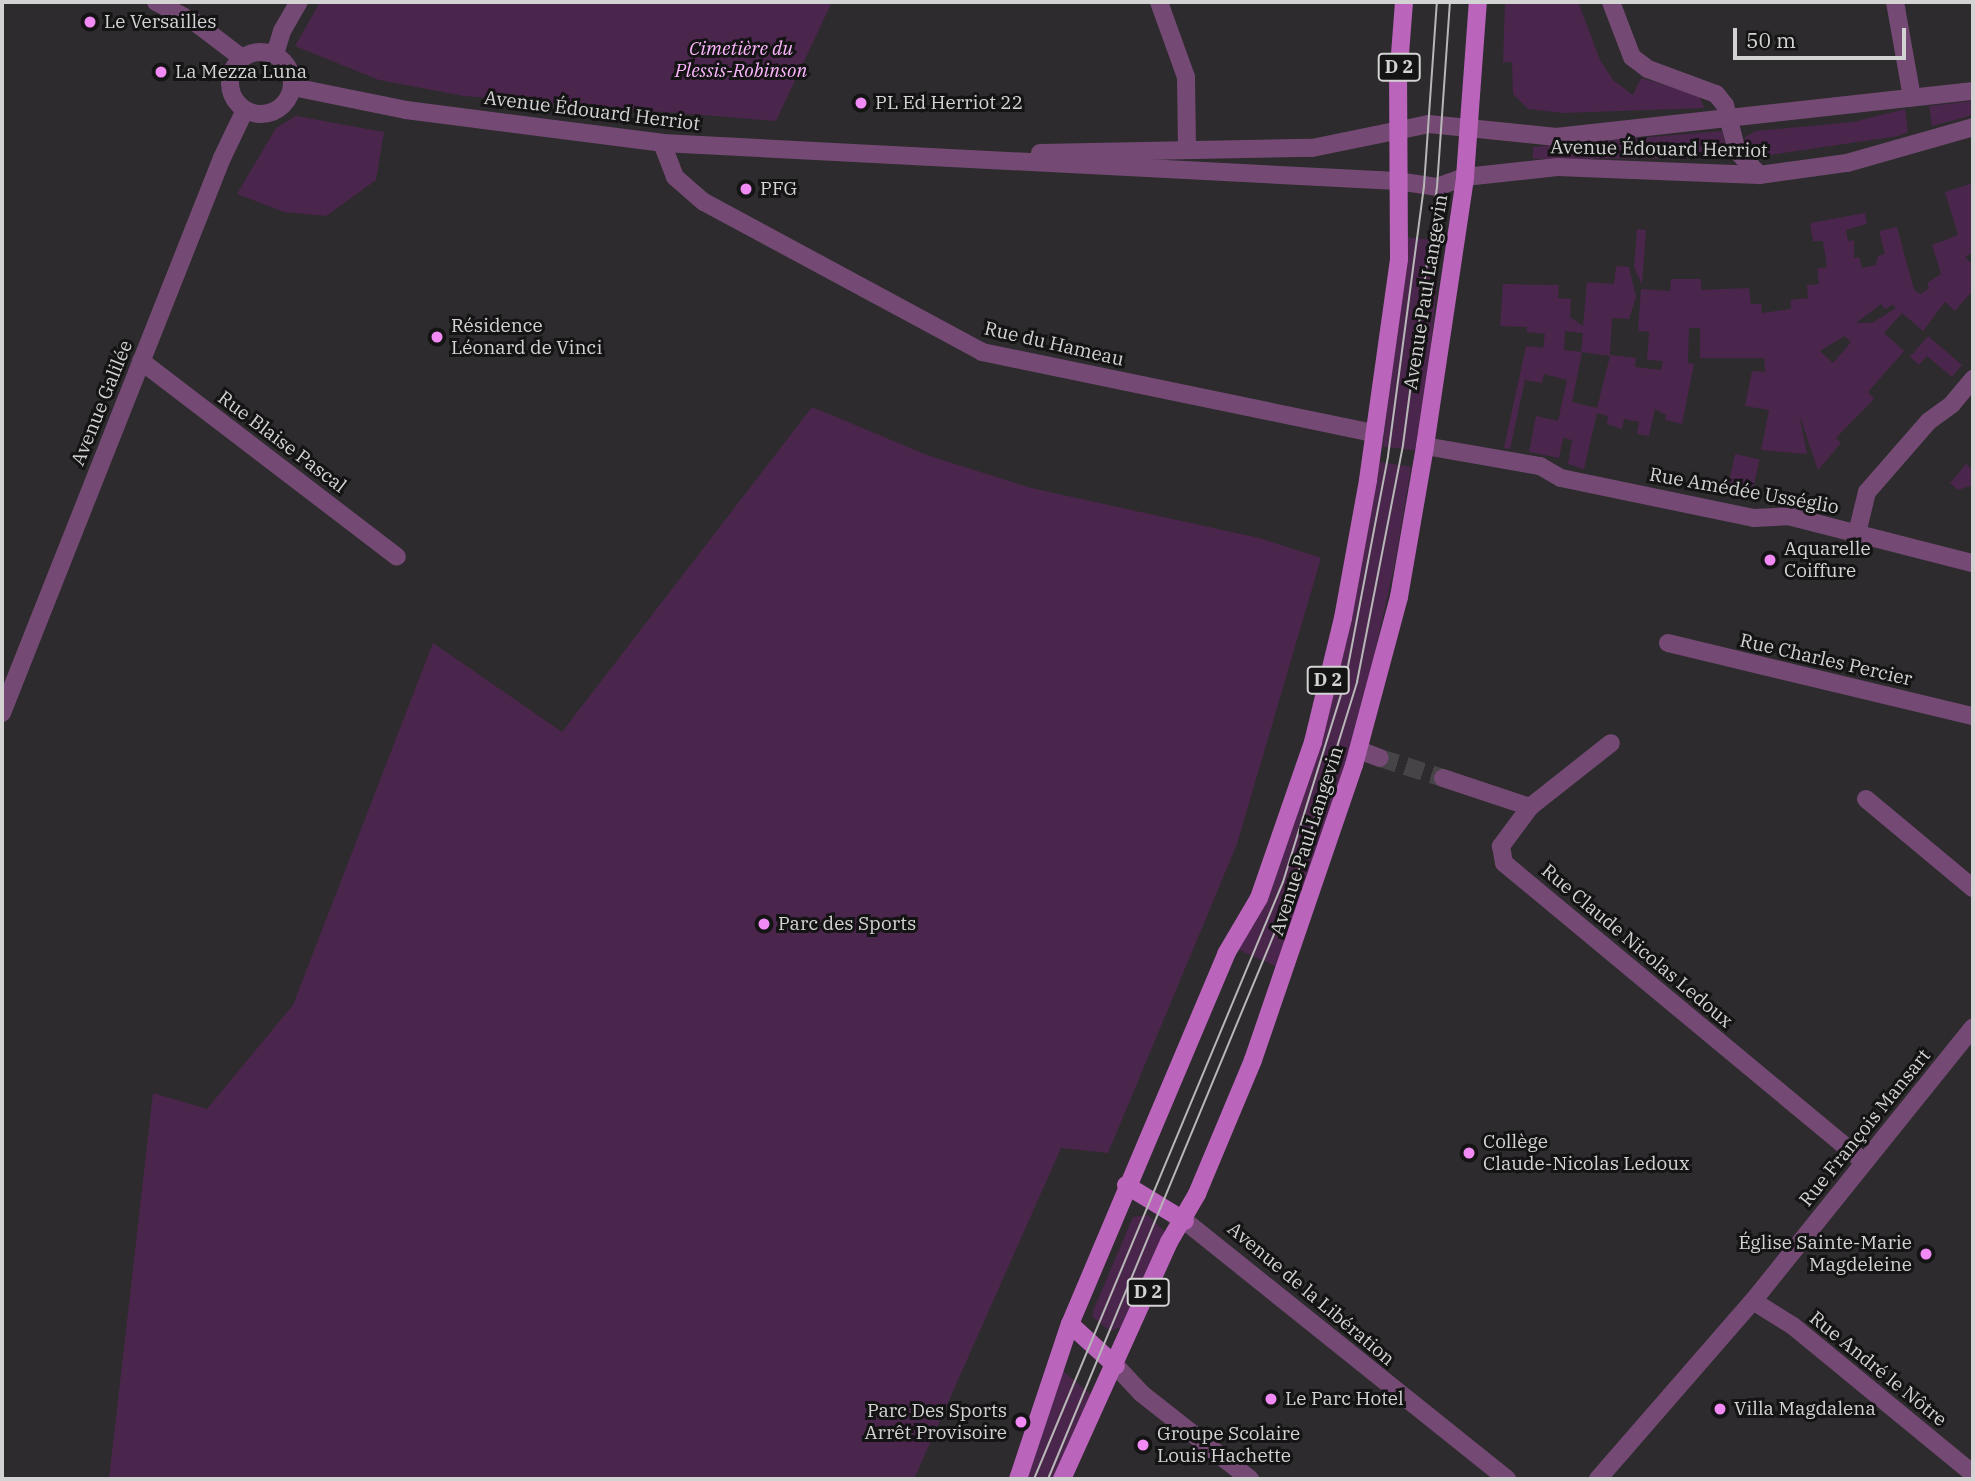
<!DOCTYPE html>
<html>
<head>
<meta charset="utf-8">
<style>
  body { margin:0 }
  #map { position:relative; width:1975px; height:1481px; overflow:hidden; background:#2d2b2d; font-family:"IBM Plex Serif",serif }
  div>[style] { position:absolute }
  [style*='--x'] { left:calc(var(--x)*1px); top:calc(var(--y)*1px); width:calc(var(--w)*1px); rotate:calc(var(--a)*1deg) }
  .green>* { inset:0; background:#4b264c; transform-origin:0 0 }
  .minor-tunnel>* { height:18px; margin-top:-9px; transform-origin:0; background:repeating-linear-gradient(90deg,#464446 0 18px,transparent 0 27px) }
  .minor>* { height:18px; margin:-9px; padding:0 9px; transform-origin:9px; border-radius:9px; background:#744a74 }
  .tertiary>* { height:18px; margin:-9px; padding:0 9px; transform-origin:9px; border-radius:9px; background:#744a74 }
  .tertiary>.ring { margin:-9px; padding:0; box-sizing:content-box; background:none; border:18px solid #744a74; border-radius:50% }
  .primary>* { height:18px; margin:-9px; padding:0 9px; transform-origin:9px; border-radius:9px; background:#ba64bc }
  .tram>* { height:2px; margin:-1px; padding:0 1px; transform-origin:1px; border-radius:1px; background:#b8b7b8 }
  .dots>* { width:19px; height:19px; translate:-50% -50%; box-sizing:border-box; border:4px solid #151415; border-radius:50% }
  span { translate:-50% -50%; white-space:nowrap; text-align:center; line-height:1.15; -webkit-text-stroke:6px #151415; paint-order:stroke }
  .shield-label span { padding:2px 5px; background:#151415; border:2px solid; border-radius:5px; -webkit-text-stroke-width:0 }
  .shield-label { font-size:18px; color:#d4d3d4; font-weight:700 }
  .poi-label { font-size:19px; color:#d4d3d4 }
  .left { translate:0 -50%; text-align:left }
  .right { translate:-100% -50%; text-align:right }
  .park-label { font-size:19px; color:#fdb6fe; font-style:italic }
  .street-label { font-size:19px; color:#d4d3d4 }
  .frame { position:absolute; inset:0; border:4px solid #d4d3d4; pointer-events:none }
  .scale { position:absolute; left:1733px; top:28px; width:173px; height:32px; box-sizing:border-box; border:4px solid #d4d3d4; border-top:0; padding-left:9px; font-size:21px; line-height:24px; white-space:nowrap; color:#d4d3d4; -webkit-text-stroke:5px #151415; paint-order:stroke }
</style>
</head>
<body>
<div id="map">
  <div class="green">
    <i style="clip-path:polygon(320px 2px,832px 2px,776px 121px,464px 96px,379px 80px,295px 46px)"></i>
    <i style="clip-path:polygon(1505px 2px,1578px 2px,1600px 60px,1613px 80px,1633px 95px,1641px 78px,1699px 95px,1704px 108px,1563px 113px,1528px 109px,1513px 94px,1512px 62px,1503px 62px)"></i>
    <i style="clip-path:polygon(1973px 101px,1973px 115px,1932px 126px,1929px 106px)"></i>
    <i style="clip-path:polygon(1905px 109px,1908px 132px,1898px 136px,1757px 157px,1745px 148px,1745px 137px,1756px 131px,1853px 122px)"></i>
    <i style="clip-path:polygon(296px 116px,384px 132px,376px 180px,326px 216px,284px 212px,237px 194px,276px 128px)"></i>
    <i style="clip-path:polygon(1722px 131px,1729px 158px,1533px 159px,1533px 147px)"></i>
    <i style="clip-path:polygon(evenodd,1973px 183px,1973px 252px,1965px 257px,1973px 265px,1973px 290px,1955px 311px,1945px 302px,1923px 331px,1902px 313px,1884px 333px,1904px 351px,1868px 392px,1874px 399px,1836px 438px,1841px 443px,1818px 470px,1799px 414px,1807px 454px,1761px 450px,1769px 410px,1745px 406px,1752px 371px,1765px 372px,1764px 358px,1700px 358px,1700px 328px,1689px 328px,1688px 363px,1694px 364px,1682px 424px,1665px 420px,1666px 415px,1655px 409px,1649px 436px,1637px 434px,1639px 422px,1624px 419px,1622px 429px,1607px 424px,1608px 416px,1597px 413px,1584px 469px,1568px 464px,1572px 440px,1563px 438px,1559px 458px,1529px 452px,1536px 416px,1558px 421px,1567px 380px,1544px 374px,1542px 383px,1525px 380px,1510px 449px,1504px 448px,1526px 346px,1543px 348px,1545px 334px,1527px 332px,1527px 327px,1500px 326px,1503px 284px,1559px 285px,1558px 298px,1571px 299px,1570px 317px,1583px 326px,1587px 282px,1614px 284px,1616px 266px,1629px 267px,1636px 297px,1629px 319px,1612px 318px,1610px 355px,1636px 358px,1635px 367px,1661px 370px,1663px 361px,1647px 360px,1649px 332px,1638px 331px,1641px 289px,1670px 291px,1671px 279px,1701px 279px,1701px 290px,1749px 288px,1751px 304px,1761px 304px,1762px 313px,1791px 309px,1791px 300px,1808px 298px,1807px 285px,1819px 284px,1817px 269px,1827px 267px,1823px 241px,1813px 241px,1810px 223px,1865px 213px,1867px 224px,1846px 230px,1848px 241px,1854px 240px,1854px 258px,1859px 257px,1862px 268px,1876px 265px,1878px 256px,1885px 254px,1879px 231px,1897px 227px,1914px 290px,1921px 294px,1929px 288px,1927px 283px,1941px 274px,1932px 245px,1958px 235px,1945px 192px,1973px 183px,1881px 304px,1885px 309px,1893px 305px,1896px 308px,1872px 323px,1856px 323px,1881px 304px,1973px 183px,1565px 331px,1583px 333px,1581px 352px,1564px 350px,1565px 331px,1973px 183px,1844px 336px,1851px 342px,1833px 363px,1820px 351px,1844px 336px,1973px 183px,1582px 352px,1610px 356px,1597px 408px,1572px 402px,1582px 352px)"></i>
    <i style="clip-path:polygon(1637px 229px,1646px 230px,1642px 285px,1634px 267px)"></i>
    <i style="left:1405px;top:237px;width:37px;height:211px;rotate:6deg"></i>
    <i style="clip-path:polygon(1928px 336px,1962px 365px,1952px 377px,1927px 356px,1919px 365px,1910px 357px)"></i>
    <i style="clip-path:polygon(812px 407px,927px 455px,1031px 488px,1259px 538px,1321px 558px,1237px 844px,1108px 1153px,1061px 1148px,914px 1479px,109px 1479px,153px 1093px,207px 1109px,293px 1005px,433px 643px,562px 732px)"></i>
    <i style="left:1735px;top:454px;width:25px;height:40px;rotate:12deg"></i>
    <i style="clip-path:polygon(1374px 461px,1411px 467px,1395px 563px,1360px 718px,1280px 968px,1237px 949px,1268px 896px)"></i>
    <i style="clip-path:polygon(1966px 464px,1973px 470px,1973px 485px,1958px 490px,1950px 483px)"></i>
    <i style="clip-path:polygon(1148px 1215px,1165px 1232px,1125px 1326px,1110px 1331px,1093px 1317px,1093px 1311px,1133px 1217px)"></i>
    <i style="clip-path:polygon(1063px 1371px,1094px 1397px,1056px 1479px,1027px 1479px)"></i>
  </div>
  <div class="minor-tunnel">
    <i style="--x:1380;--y:758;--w:66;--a:17.6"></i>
  </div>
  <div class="minor">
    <i style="--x:1159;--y:2;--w:80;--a:70.2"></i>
    <i style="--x:1186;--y:77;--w:73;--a:89.2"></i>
    <i style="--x:1611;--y:2;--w:59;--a:69.1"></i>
    <i style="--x:1632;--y:57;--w:20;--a:37"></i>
    <i style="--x:1648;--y:69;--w:72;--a:20.2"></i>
    <i style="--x:1716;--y:94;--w:14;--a:51"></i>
    <i style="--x:1725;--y:105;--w:48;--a:75.4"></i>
    <i style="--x:1737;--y:151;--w:33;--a:47"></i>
    <i style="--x:1895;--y:2;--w:97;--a:79.9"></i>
    <i style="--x:275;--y:54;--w:24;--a:-73"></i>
    <i style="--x:282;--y:31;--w:34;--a:-60"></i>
    <i style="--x:662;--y:143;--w:36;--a:69"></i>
    <i style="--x:675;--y:177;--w:38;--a:41"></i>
    <i style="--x:704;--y:202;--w:316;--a:28.3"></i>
    <i style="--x:982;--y:352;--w:400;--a:11.7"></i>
    <i style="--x:141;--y:361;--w:322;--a:37.4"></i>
    <i style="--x:1425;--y:446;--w:117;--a:9.9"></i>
    <i style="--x:1540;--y:466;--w:24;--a:30"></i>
    <i style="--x:1561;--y:478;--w:197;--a:11.7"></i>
    <i style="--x:1754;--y:518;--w:34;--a:-3"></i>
    <i style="--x:1788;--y:516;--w:191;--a:14.3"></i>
    <i style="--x:1857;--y:533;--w:42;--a:-76.3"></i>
    <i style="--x:1867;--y:492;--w:94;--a:-48.9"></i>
    <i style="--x:1929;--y:421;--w:29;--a:-36"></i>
    <i style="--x:1952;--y:404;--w:33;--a:-50"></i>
    <i style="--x:1668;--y:643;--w:314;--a:13.5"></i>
    <i style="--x:2;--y:713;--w:597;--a:-68.38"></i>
    <i style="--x:222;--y:158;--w:53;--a:-64.4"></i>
    <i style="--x:1359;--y:750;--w:22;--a:21"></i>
    <i style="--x:1443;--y:778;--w:92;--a:18.4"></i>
    <i style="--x:1530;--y:807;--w:49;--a:126.6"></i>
    <i style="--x:1501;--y:846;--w:17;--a:80"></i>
    <i style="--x:1504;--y:863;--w:468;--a:39.7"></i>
    <i style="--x:1866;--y:799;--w:139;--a:39.8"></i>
    <i style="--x:1530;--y:807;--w:103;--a:-38.3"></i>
    <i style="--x:1185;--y:1221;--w:413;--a:38.7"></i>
    <i style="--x:1753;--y:1301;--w:47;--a:32"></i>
    <i style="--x:1793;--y:1326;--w:233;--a:39.4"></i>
    <i style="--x:1116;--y:1366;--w:37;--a:47"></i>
    <i style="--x:1141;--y:1393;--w:139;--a:38.3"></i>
    <i style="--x:1598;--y:1479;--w:236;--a:-49"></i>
    <i style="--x:1753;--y:1301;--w:351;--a:-51.2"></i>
  </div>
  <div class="tertiary">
    <i style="--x:156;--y:2;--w:45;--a:27.7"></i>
    <i style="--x:196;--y:23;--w:58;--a:37.3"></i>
    <i class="ring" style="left:230px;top:52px;width:44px;height:44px"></i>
    <i style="--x:293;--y:87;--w:115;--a:11.5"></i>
    <i style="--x:406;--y:110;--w:258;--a:7.3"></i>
    <i style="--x:662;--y:143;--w:736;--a:2.96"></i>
    <i style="--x:1397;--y:181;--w:40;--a:8.5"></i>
    <i style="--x:1437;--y:187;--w:30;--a:-20"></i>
    <i style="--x:1465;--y:177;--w:93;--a:-6.2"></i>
    <i style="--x:1557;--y:167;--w:202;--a:2.3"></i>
    <i style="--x:1759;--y:175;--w:89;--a:-7.8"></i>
    <i style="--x:1847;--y:163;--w:131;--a:-15.9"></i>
    <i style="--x:1040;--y:153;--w:272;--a:-1.1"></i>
    <i style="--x:1312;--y:148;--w:119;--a:-11.6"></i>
    <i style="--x:1429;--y:124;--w:128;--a:5.8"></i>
    <i style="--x:1556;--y:137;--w:420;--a:-6.3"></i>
  </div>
  <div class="primary">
    <i style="--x:1126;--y:1185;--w:69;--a:31.4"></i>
    <i style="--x:1070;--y:1324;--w:62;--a:42.4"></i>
    <i style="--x:1018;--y:1479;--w:163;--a:-71.5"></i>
    <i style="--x:1070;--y:1324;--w:402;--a:-67.1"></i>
    <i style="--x:1226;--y:954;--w:65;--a:-59.5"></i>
    <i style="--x:1259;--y:898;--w:165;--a:-70.9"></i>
    <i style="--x:1313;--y:742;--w:128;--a:-76.4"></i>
    <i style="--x:1343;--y:618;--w:140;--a:-79.7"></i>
    <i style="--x:1368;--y:480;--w:223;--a:-82"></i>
    <i style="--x:1399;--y:259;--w:179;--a:-90.3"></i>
    <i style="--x:1398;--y:80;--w:78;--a:-85.6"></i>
    <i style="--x:1062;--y:1479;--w:260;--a:-65.7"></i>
    <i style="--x:1169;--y:1242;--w:56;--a:-59.7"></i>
    <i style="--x:1197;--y:1194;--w:145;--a:-67.3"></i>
    <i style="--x:1253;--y:1060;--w:312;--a:-71.1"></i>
    <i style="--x:1354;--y:765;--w:174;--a:-75"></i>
    <i style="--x:1399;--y:597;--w:153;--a:-80.2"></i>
    <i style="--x:1425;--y:446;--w:272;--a:-81.5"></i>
    <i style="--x:1465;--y:177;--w:175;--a:-85.8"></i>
  </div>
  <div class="tram">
    <i style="--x:1034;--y:1479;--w:647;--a:-67.36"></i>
    <i style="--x:1283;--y:882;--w:209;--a:-72.8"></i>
    <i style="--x:1345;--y:682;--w:230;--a:-79.2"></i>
    <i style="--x:1388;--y:456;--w:272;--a:-82.4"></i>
    <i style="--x:1424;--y:186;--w:184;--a:-86"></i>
    <i style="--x:1048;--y:1479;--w:642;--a:-67.47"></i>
    <i style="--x:1294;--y:886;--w:214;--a:-72.8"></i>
    <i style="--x:1357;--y:682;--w:241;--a:-79"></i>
    <i style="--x:1403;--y:445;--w:260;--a:-82.5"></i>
    <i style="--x:1437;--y:187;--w:185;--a:-86"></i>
  </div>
  <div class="dots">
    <i style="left:90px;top:22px;background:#f18af4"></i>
    <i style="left:161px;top:72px;background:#f18af4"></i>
    <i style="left:861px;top:103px;background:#f18af4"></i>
    <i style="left:746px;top:189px;background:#f18af4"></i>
    <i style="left:437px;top:337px;background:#f18af4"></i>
    <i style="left:1770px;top:560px;background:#f18af4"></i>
    <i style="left:764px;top:924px;background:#f18af4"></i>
    <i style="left:1469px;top:1153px;background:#f18af4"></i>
    <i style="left:1926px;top:1254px;background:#f18af4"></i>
    <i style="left:1271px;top:1399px;background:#f18af4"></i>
    <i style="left:1720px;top:1409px;background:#f18af4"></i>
    <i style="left:1021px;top:1422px;background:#f18af4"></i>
    <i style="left:1143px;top:1445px;background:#f18af4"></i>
  </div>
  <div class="shield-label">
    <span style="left:1399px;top:67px">D 2</span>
    <span style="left:1328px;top:680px">D 2</span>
    <span style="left:1148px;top:1292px">D 2</span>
  </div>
  <div class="poi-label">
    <span class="left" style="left:104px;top:22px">Le Versailles</span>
    <span class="left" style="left:175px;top:72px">La Mezza Luna</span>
    <span class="left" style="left:875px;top:103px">PL Ed Herriot 22</span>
    <span class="left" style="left:760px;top:189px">PFG</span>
    <span class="left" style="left:451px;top:337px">Résidence<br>Léonard de Vinci</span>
    <span class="left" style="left:1784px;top:560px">Aquarelle<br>Coiffure</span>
    <span class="left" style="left:778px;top:924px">Parc des Sports</span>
    <span class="left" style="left:1483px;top:1153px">Collège<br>Claude-Nicolas Ledoux</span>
    <span class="right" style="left:1912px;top:1254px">Église Sainte-Marie<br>Magdeleine</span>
    <span class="left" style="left:1285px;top:1399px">Le Parc Hotel</span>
    <span class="left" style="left:1734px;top:1409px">Villa Magdalena</span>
    <span class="right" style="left:1007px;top:1422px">Parc Des Sports<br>Arrêt Provisoire</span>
    <span class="left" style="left:1157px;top:1445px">Groupe Scolaire<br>Louis Hachette</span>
  </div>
  <div class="park-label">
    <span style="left:741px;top:60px">Cimetière du<br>Plessis-Robinson</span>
  </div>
  <div class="street-label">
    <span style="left:592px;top:111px;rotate:7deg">Avenue Édouard Herriot</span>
    <span style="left:1659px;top:149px;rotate:1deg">Avenue Édouard Herriot</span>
    <span style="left:1426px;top:292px;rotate:-81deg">Avenue Paul Langevin</span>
    <span style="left:1054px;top:344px;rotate:13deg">Rue du Hameau</span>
    <span style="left:102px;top:403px;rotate:-68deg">Avenue Galilée</span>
    <span style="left:282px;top:442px;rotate:37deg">Rue Blaise Pascal</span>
    <span style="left:1744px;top:491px;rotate:10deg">Rue Amédée Usséglio</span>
    <span style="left:1826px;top:660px;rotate:13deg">Rue Charles Percier</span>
    <span style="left:1307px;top:841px;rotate:-72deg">Avenue Paul Langevin</span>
    <span style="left:1637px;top:946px;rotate:40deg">Rue Claude Nicolas Ledoux</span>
    <span style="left:1865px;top:1128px;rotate:-51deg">Rue François Mansart</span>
    <span style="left:1311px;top:1294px;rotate:40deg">Avenue de la Libération</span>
    <span style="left:1878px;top:1369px;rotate:39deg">Rue André le Nôtre</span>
  </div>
  <div class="frame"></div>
  <div class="scale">50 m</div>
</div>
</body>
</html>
